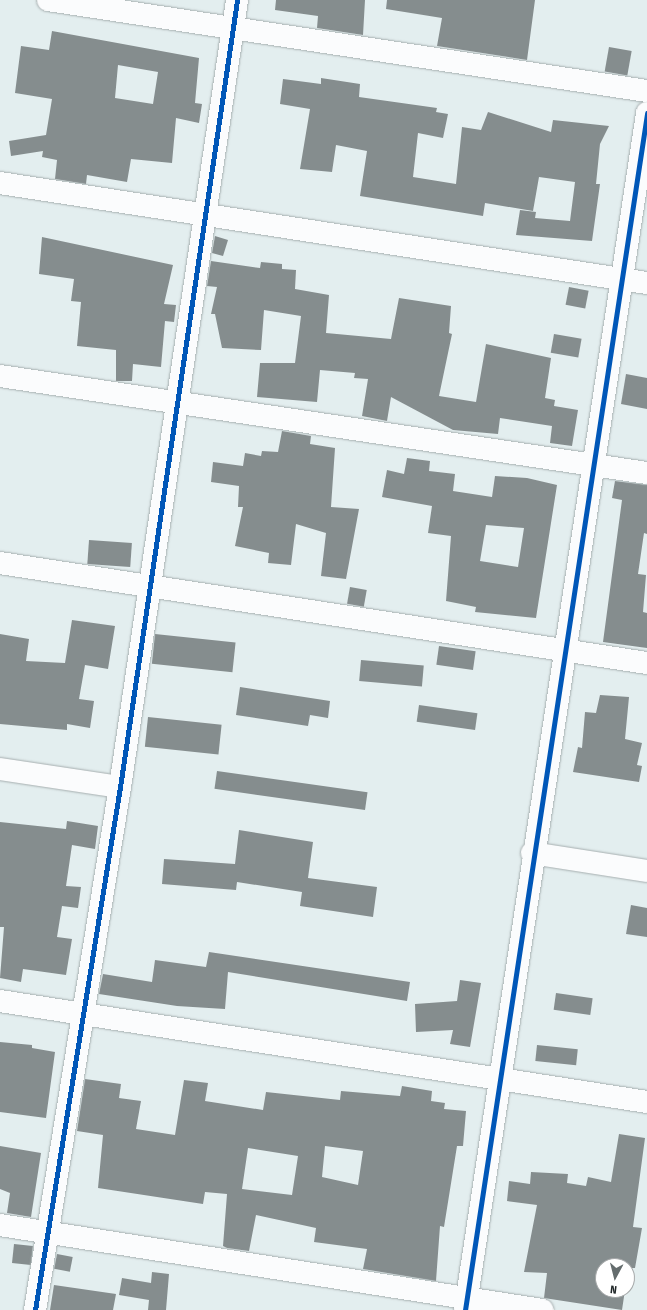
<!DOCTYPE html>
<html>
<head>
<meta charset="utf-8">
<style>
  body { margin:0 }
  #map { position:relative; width:647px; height:1310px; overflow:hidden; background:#e3eeef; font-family:"Fira Sans Condensed",sans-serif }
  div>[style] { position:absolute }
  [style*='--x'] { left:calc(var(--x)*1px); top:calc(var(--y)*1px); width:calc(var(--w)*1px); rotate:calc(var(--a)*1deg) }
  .building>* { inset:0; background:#858d8e; transform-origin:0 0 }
  .roads { filter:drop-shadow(0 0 1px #a6aeaf) drop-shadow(0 0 1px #a6aeaf) }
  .minor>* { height:22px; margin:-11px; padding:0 11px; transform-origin:11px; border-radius:11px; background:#fbfcfd }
  .cycleway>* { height:5px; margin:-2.5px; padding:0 2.5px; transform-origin:2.5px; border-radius:2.5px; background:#0057b8 }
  span { translate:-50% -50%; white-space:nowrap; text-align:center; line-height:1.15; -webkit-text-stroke:4px #fff; paint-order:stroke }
  .north { position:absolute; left:595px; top:1258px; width:40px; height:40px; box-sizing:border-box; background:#fff; border:1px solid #a5a8a9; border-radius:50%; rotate:187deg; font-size:11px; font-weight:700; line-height:16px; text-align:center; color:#1f2627 }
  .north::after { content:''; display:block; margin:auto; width:14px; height:18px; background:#646c6d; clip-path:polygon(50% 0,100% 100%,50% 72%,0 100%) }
</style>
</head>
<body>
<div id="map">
  <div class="building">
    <i style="clip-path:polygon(276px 0,365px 0,363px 35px,317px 28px,318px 16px,275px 10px)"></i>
    <i style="clip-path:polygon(387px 0,535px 0,527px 60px,437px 46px,442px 18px,386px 9px)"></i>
    <i style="clip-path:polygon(evenodd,52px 31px,199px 58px,195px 103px,202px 104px,199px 123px,176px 118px,172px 163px,131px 159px,127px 182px,87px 175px,86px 184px,55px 179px,57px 160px,42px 157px,43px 151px,11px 156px,9px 141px,46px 135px,52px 99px,15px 93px,21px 46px,49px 50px,52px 31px,118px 65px,158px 72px,153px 104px,115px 98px,118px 65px)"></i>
    <i style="left:609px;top:47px;width:23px;height:25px;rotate:10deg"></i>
    <i style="clip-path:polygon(321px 78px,360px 84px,359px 97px,437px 108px,436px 112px,448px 114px,443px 138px,418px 133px,413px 177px,456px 184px,462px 127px,481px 130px,488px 112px,551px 132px,553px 120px,609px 126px,600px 144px,596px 184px,600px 184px,592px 241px,516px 235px,520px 210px,536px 212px,535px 218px,570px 221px,575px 182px,539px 177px,533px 211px,485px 203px,483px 216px,360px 196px,367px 151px,336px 145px,332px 172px,300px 169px,310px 109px,280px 104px,283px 79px,321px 84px)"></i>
    <i style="clip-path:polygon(215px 236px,228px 240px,223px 256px,212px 253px)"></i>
    <i style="clip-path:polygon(42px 237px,173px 265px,164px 304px,176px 305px,174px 322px,165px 321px,161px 367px,133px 364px,132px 381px,116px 381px,116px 350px,77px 346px,81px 302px,71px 301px,74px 279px,39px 274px)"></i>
    <i style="clip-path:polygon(211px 261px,260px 268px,261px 262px,282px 264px,282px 269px,296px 270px,295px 289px,329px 295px,326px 333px,391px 339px,399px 298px,451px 306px,449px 333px,452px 334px,439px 396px,476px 402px,486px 344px,551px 358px,545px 398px,555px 400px,554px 406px,578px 410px,572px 446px,550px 443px,552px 426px,500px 418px,498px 434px,453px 430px,391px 397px,387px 421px,362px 416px,368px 379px,354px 378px,355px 373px,320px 370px,317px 402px,257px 397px,260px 363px,295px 363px,301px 316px,264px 310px,261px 350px,222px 348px,215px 314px,211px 314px,217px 287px,207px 286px)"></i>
    <i style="left:569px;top:287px;width:20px;height:18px;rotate:11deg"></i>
    <i style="left:554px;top:334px;width:28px;height:19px;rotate:10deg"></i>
    <i style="clip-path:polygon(626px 374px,647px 378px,647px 409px,621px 404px)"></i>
    <i style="clip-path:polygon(282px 431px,311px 436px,310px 444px,335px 448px,331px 507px,359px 509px,346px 579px,321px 576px,326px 533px,296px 524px,291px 565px,268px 563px,269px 553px,235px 546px,243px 507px,238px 507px,239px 486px,211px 482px,213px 462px,243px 466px,245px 453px,261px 456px,262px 451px,278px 452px)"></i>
    <i style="clip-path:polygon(evenodd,407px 458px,430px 461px,429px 471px,455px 474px,453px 491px,492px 497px,495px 476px,527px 478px,557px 485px,536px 618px,475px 612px,476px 607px,446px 601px,451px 536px,428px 533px,432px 506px,382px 497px,387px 470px,404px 474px,407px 458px,486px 525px,524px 528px,518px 567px,480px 561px,486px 525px)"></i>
    <i style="clip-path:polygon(615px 481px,647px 485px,647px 534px,644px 533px,638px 574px,646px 575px,643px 612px,647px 613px,647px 648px,603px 642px,622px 500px,612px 498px)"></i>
    <i style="left:89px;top:540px;width:43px;height:24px;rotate:4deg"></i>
    <i style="left:350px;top:587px;width:17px;height:17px;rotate:10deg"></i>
    <i style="clip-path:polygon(72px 620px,115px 626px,108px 669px,85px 665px,79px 699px,94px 701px,90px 728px,67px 724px,67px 730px,0 724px,0 634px,29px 639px,26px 661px,65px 663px)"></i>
    <i style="left:155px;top:634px;width:81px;height:30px;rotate:6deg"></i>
    <i style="left:439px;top:646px;width:37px;height:19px;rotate:8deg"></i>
    <i style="left:361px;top:660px;width:63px;height:21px;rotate:5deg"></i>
    <i style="clip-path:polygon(240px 687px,330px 701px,328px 718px,310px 715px,308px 726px,236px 715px)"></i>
    <i style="clip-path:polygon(600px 695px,629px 697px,625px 739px,642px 743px,637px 765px,642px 766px,639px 782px,573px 772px,578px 747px,582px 748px,585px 712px,596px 713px)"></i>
    <i style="left:419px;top:705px;width:59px;height:17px;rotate:8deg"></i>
    <i style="left:148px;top:717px;width:74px;height:30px;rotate:6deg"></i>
    <i style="left:217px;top:771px;width:152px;height:18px;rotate:8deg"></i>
    <i style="clip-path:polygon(67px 821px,98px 826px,95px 849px,72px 845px,66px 886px,81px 887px,78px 908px,62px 906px,57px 937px,72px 939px,66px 975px,23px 969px,21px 982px,0 978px,4px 927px,0 927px,0 822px,66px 829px)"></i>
    <i style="clip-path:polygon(239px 830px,313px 842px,308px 878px,377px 887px,373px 917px,300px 906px,302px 892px,237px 882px,236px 890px,162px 884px,164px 859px,235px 864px)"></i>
    <i style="clip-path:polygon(631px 905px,647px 908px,647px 937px,626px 934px)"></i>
    <i style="clip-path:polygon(209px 952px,410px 982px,407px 1001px,228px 972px,225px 1009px,177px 1006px,99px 994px,103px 974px,152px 982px,155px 960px,206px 967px)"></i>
    <i style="clip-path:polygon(460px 980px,481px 983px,470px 1047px,450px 1044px,453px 1030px,416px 1032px,415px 1004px,457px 1001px)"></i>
    <i style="left:556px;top:993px;width:37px;height:17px;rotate:8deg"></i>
    <i style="clip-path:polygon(0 1042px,32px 1045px,32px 1048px,55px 1052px,46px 1118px,0 1112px)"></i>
    <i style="left:537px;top:1045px;width:41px;height:16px;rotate:6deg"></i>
    <i style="clip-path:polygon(evenodd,85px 1079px,121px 1084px,119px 1098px,141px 1101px,136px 1129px,175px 1135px,184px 1080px,208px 1083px,205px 1101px,263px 1110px,266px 1092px,340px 1100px,341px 1091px,400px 1096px,402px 1086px,432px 1091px,431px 1101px,445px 1103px,444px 1109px,466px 1111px,463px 1146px,457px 1146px,444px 1227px,440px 1226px,436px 1281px,363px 1269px,367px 1249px,314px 1242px,316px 1228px,256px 1215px,249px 1251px,227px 1248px,223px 1246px,227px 1194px,205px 1192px,203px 1204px,98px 1188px,103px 1135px,77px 1131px,85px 1079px,325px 1146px,363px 1151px,358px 1185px,322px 1177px,325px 1146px,85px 1079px,248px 1148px,298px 1156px,292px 1195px,242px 1189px,248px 1148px)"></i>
    <i style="clip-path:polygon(619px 1134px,645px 1138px,633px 1227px,642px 1228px,635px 1268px,628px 1268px,627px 1277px,627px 1266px,603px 1266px,603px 1290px,625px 1290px,622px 1310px,544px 1298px,547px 1273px,524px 1272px,537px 1205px,507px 1201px,509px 1181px,530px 1184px,531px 1172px,568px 1174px,567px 1183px,586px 1186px,588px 1177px,611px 1182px)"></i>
    <i style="clip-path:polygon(0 1146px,41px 1153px,31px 1217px,7px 1213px,10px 1193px,0 1189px)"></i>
    <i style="left:14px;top:1244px;width:19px;height:19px;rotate:6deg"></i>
    <i style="left:57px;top:1254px;width:16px;height:15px;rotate:11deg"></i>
    <i style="clip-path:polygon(152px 1272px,169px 1274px,166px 1310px,148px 1310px,149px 1300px,119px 1295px,122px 1278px,151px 1283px)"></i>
    <i style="clip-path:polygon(54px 1285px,116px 1294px,113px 1310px,50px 1310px)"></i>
  </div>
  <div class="roads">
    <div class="minor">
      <i style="--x:48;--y:0;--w:606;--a:8.64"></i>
      <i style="--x:0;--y:183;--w:655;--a:8.79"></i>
      <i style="--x:0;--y:376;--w:654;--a:8.53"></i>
      <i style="--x:0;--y:563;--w:655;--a:8.79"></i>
      <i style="--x:0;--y:769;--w:121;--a:8.5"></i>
      <i style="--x:532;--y:853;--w:116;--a:8.9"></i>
      <i style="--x:0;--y:1001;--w:655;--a:8.87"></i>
      <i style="--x:0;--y:1225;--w:549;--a:8.91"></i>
      <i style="--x:35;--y:1310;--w:530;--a:-80.77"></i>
      <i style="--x:120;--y:787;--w:796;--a:-81.54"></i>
      <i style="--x:465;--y:1310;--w:1211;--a:-81.35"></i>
    </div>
  </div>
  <div class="cycleway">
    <i style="--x:35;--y:1310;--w:530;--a:-80.77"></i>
    <i style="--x:120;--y:787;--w:796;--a:-81.54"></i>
    <i style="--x:465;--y:1310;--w:1211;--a:-81.35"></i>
  </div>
  <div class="north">N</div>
</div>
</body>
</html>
